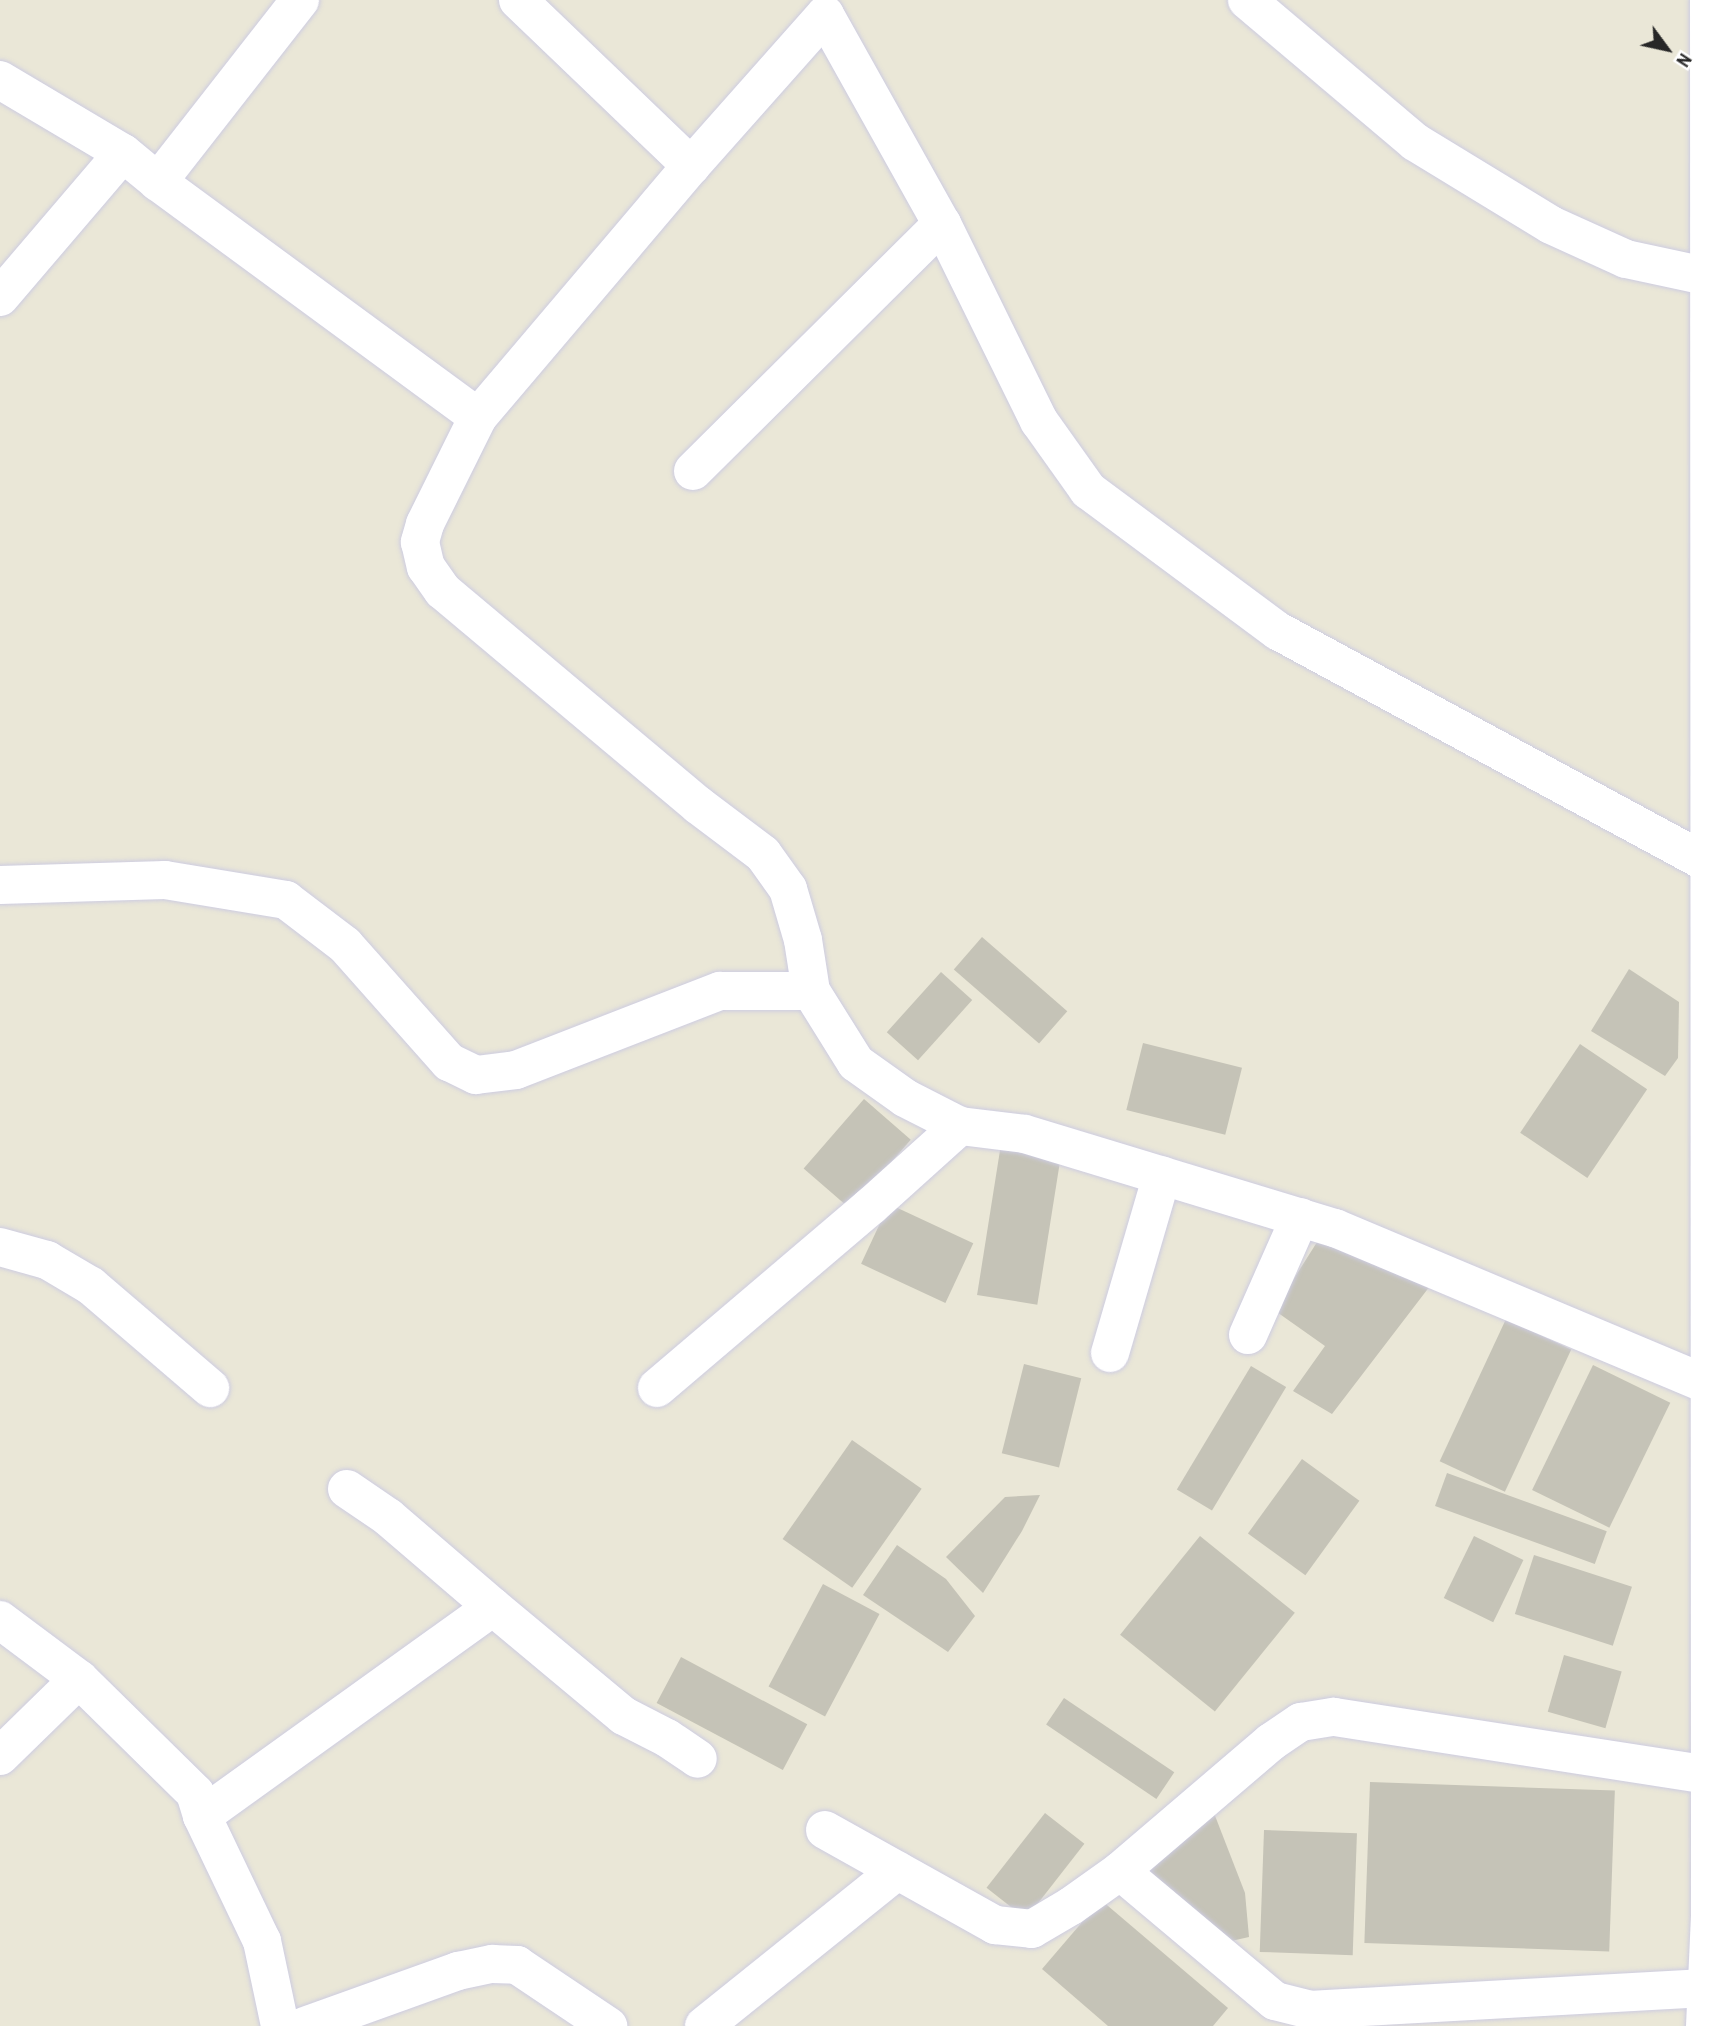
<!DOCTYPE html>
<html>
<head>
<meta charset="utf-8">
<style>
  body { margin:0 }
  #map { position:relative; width:1716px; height:2026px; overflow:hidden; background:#eae7d7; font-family:"Archivo Narrow",sans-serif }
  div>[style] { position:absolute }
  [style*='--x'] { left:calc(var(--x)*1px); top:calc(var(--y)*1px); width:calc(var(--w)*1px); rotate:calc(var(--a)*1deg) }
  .building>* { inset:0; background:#c5c3b7; transform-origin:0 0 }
  .roads { filter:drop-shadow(0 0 2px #cdcce1) drop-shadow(0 0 2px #cdcce1) }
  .minor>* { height:38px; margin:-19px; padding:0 19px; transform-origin:19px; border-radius:19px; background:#fff }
  .tertiary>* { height:38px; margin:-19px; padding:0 19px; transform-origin:19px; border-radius:19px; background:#fff }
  span { translate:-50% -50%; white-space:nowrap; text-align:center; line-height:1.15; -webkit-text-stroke:6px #fff; paint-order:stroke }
  .north { position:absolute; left:1632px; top:14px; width:70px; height:70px; -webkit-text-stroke:5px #fff; paint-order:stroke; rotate:123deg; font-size:19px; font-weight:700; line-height:28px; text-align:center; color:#272727 }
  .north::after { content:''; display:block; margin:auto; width:24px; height:32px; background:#272727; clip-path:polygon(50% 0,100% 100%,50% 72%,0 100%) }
</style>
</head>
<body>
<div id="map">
  <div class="building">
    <i style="left:982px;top:937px;width:113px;height:43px;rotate:41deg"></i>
    <i style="clip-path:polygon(1629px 969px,1679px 1002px,1678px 1058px,1665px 1076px,1591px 1031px)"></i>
    <i style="left:941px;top:972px;width:42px;height:81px;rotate:42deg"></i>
    <i style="left:1143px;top:1043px;width:102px;height:69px;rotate:14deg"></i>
    <i style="left:1580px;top:1044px;width:81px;height:107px;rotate:34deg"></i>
    <i style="left:864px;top:1099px;width:62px;height:92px;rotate:41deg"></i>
    <i style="left:1001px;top:1144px;width:61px;height:153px;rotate:9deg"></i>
    <i style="left:889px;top:1204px;width:93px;height:66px;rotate:25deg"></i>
    <i style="clip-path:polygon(1319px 1239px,1430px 1286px,1332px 1414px,1293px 1391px,1325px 1346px,1274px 1310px)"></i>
    <i style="left:1506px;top:1319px;width:72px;height:157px;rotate:25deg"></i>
    <i style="left:1024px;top:1364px;width:59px;height:92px;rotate:14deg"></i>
    <i style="left:1593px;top:1365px;width:86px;height:139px;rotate:26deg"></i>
    <i style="left:1251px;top:1366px;width:41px;height:144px;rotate:31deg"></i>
    <i style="left:852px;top:1440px;width:85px;height:121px;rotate:35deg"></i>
    <i style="left:1302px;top:1459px;width:71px;height:92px;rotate:36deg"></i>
    <i style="left:1447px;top:1473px;width:170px;height:35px;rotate:20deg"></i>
    <i style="clip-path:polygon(1040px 1495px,1022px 1531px,983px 1593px,946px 1557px,1005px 1497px)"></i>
    <i style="left:1200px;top:1536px;width:122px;height:127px;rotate:39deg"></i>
    <i style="left:1474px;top:1536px;width:55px;height:69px;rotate:26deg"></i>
    <i style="clip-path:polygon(897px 1545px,946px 1579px,975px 1616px,948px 1652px,863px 1595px)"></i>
    <i style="left:1534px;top:1555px;width:103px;height:62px;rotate:18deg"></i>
    <i style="left:823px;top:1584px;width:64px;height:116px;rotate:28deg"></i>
    <i style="left:1564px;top:1655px;width:60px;height:59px;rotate:16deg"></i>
    <i style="left:681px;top:1657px;width:143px;height:52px;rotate:28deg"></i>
    <i style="left:1064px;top:1698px;width:133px;height:32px;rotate:34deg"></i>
    <i style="left:1370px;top:1782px;width:245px;height:161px;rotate:2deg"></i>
    <i style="clip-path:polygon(1212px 1808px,1245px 1893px,1249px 1937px,1218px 1944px,1142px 1868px)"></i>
    <i style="left:1045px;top:1813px;width:50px;height:95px;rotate:38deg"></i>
    <i style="left:1264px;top:1830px;width:93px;height:122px;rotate:2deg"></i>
    <i style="clip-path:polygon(1101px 1900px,1228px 2008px,1213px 2026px,1108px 2026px,1042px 1969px)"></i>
  </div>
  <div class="roads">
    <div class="minor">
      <i style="--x:300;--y:0;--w:231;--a:128"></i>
      <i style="--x:158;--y:182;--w:397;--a:36.3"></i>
      <i style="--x:478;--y:417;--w:329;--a:-49.7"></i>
      <i style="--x:518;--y:0;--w:240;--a:43.8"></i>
      <i style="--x:691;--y:166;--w:202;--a:-48.4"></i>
      <i style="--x:825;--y:15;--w:240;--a:60.8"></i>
      <i style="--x:942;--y:224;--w:220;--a:63.8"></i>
      <i style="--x:1039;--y:421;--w:85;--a:54.6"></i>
      <i style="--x:1088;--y:490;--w:237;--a:36.6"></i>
      <i style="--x:1278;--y:631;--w:491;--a:28.4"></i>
      <i style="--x:1247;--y:0;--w:220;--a:40.2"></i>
      <i style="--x:1415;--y:142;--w:159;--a:31.4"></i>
      <i style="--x:1551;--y:225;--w:82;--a:24.4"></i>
      <i style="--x:1626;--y:259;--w:86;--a:12.1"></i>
      <i style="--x:0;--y:80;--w:143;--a:30.7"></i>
      <i style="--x:0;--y:297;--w:189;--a:-49.5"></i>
      <i style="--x:123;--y:153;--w:45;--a:39.6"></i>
      <i style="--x:478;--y:417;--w:119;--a:116.4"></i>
      <i style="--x:425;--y:524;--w:19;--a:106"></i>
      <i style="--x:420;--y:542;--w:26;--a:77"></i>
      <i style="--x:426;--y:567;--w:29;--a:55"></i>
      <i style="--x:443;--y:591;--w:333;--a:40"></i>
      <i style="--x:698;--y:805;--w:81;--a:37"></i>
      <i style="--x:763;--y:854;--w:43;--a:54.5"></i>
      <i style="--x:788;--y:889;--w:53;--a:73.6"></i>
      <i style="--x:803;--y:940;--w:52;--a:81.1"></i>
      <i style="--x:693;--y:471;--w:351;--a:-44.8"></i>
      <i style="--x:0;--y:885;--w:165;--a:-1.7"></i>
      <i style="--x:165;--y:880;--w:123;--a:9.4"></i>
      <i style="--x:286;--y:900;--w:74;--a:37.3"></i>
      <i style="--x:345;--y:945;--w:157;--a:48.4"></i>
      <i style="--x:449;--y:1062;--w:30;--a:26"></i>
      <i style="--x:476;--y:1075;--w:40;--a:-7.1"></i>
      <i style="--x:516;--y:1070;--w:219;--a:-21.2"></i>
      <i style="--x:720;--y:991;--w:91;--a:0"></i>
      <i style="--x:811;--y:991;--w:85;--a:58"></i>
      <i style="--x:856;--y:1063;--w:60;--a:35.5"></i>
      <i style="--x:905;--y:1098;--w:62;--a:27"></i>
      <i style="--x:960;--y:1126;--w:65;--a:7"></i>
      <i style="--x:1025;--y:1134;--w:324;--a:16.9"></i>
      <i style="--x:1335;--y:1228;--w:407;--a:22.8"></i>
      <i style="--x:0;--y:1247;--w:49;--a:15.5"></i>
      <i style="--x:47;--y:1260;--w:51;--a:30.6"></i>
      <i style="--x:91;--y:1286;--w:157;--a:40.6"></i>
      <i style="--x:1248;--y:1335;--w:129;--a:-66.2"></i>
      <i style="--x:1110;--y:1353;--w:185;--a:-73.7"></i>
      <i style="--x:657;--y:1388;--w:281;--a:-40.4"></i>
      <i style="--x:871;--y:1206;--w:120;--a:-42"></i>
      <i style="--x:347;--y:1489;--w:50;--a:34.3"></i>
      <i style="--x:388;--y:1517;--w:138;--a:40.6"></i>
      <i style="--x:0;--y:1620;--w:99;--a:36.8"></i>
      <i style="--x:79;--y:1679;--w:163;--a:44.5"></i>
      <i style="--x:195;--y:1793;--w:24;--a:73"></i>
      <i style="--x:202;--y:1816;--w:139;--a:64.4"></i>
      <i style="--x:262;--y:1941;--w:87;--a:78"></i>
      <i style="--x:0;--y:1756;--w:110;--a:-44.3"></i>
      <i style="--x:202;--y:1816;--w:358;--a:-35.7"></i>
      <i style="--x:493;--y:1607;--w:170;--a:39.8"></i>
      <i style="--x:624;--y:1716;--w:48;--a:27.1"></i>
      <i style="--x:667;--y:1738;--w:37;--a:34"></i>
      <i style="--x:825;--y:1830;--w:195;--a:29.2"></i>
      <i style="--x:995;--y:1925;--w:37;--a:6"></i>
      <i style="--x:1032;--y:1929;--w:45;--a:-30.5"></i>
      <i style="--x:1071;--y:1906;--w:60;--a:-35.5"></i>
      <i style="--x:1120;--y:1871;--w:199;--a:-40.5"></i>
      <i style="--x:1271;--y:1742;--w:36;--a:-34"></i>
      <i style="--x:1301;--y:1722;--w:33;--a:-9"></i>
      <i style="--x:1334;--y:1717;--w:379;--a:8.8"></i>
      <i style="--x:1120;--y:1871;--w:202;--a:40"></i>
      <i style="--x:1275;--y:2001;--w:36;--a:14"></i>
      <i style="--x:1310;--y:2010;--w:399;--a:-3.2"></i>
      <i style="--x:305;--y:2026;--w:163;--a:-19.8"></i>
      <i style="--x:458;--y:1971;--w:35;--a:-12"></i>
      <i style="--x:492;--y:1964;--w:25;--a:2"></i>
      <i style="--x:517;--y:1965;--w:110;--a:33.8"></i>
      <i style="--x:704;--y:2026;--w:248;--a:-38.8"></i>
    </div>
    <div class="tertiary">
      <i style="--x:1705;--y:2026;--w:112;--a:-87.4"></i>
      <i style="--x:1710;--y:1914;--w:1914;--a:-90.03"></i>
    </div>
  </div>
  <div class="north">N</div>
</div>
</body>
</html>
